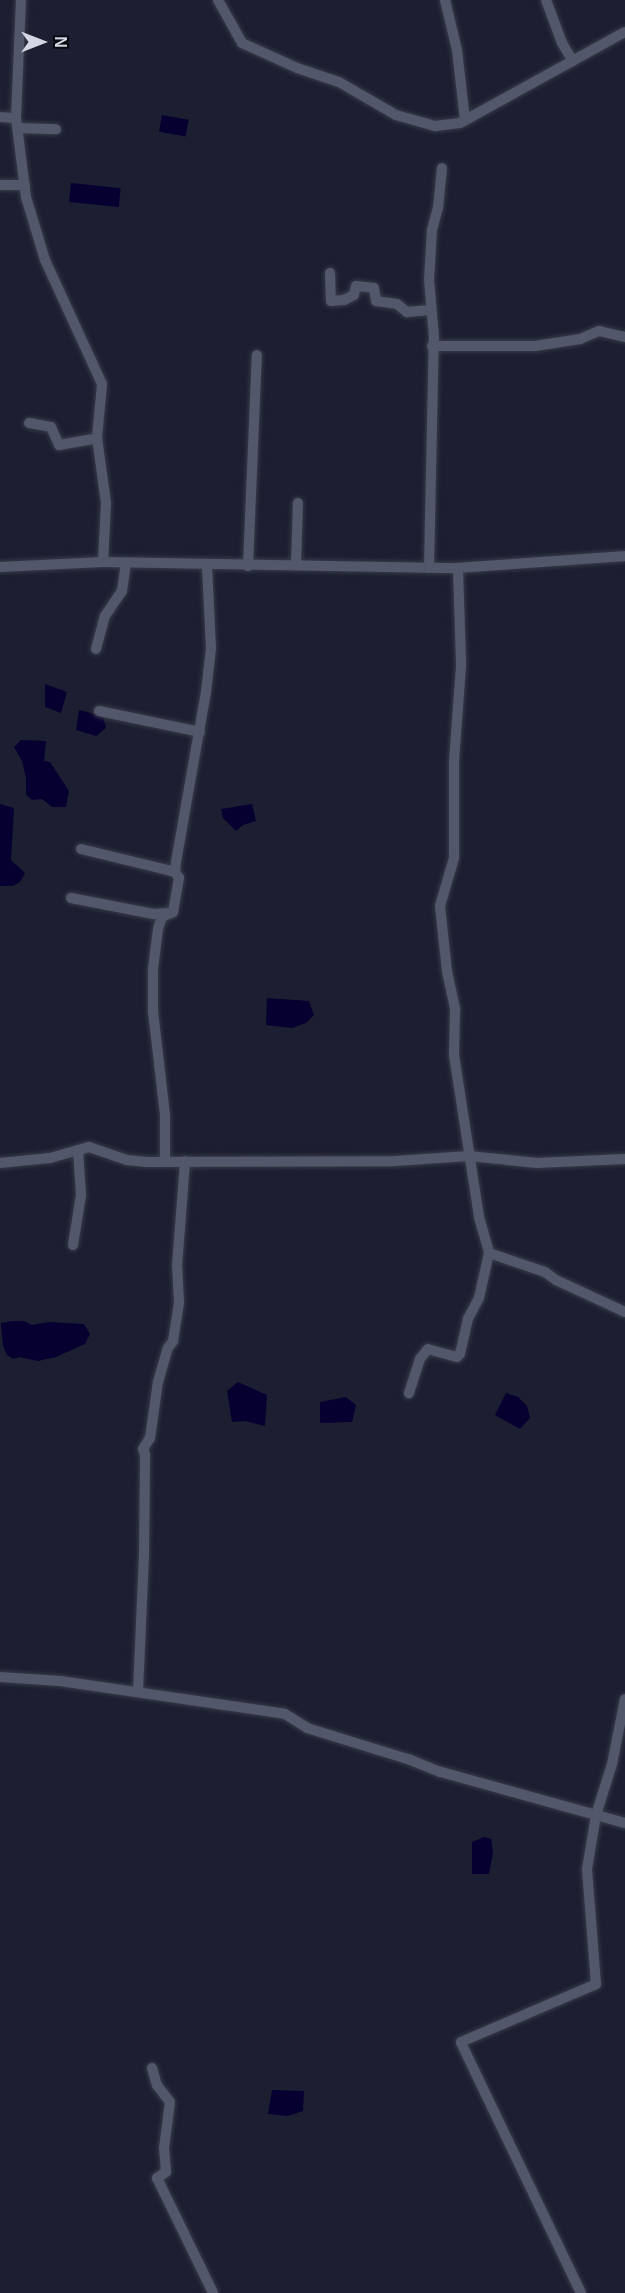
<!DOCTYPE html>
<html>
<head>
<meta charset="utf-8">
<style>
  body { margin:0 }
  #map { position:relative; width:625px; height:2293px; overflow:hidden; background:#1c1f31; font-family:Helvetica,sans-serif }
  div>[style] { position:absolute }
  [style*='--x'] { left:calc(var(--x)*1px); top:calc(var(--y)*1px); width:calc(var(--w)*1px); rotate:calc(var(--a)*1deg) }
  .water>* { inset:0; background:#060031; transform-origin:0 0 }
  .roads { filter:drop-shadow(0 0 2px #383a49) drop-shadow(0 0 2px #383a49) }
  .minor>* { height:10px; margin:-5px; padding:0 5px; transform-origin:5px; border-radius:5px; background:#52576b }
  span { translate:-50% -50%; white-space:nowrap; text-align:center; line-height:1.15; -webkit-text-stroke:4.5px #080a11; paint-order:stroke }
  .north { position:absolute; left:12px; top:12px; width:60px; height:60px; -webkit-text-stroke:4px #080a11; paint-order:stroke; rotate:90deg; font-size:16px; font-weight:700; line-height:24px; text-align:center; color:#d4d7e3 }
  .north::after { content:''; display:block; margin:auto; width:21px; height:27px; background:#d4d7e3; clip-path:polygon(50% 0,100% 100%,50% 72%,0 100%) }
</style>
</head>
<body>
<div id="map">
  <div class="water">
    <i style="left:162px;top:115px;width:27px;height:17px;rotate:10deg"></i>
    <i style="left:71px;top:183px;width:50px;height:19px;rotate:6deg"></i>
    <i style="clip-path:polygon(45px 684px,67px 692px,61px 713px,45px 707px)"></i>
    <i style="clip-path:polygon(79px 710px,103px 716px,106px 728px,96px 736px,76px 730px)"></i>
    <i style="clip-path:polygon(21px 740px,46px 741px,44px 761px,50px 762px,69px 791px,66px 807px,52px 807px,42px 799px,32px 800px,26px 795px,26px 778px,22px 761px,14px 747px)"></i>
    <i style="clip-path:polygon(0 804px,14px 808px,11px 860px,25px 873px,20px 882px,13px 886px,0 886px)"></i>
    <i style="clip-path:polygon(252px 804px,256px 821px,243px 825px,236px 831px,223px 818px,221px 809px)"></i>
    <i style="clip-path:polygon(267px 998px,309px 1001px,314px 1015px,306px 1023px,292px 1028px,266px 1025px)"></i>
    <i style="clip-path:polygon(12px 1321px,24px 1321px,32px 1325px,49px 1322px,84px 1324px,90px 1334px,85px 1344px,56px 1357px,38px 1361px,19px 1357px,13px 1359px,7px 1355px,3px 1346px,1px 1326px,1px 1323px)"></i>
    <i style="clip-path:polygon(238px 1382px,267px 1395px,265px 1426px,245px 1421px,232px 1422px,227px 1391px)"></i>
    <i style="clip-path:polygon(506px 1393px,518px 1397px,527px 1406px,530px 1418px,520px 1429px,495px 1415px)"></i>
    <i style="clip-path:polygon(346px 1397px,356px 1405px,352px 1422px,320px 1423px,320px 1402px)"></i>
    <i style="clip-path:polygon(484px 1837px,491px 1839px,493px 1853px,489px 1874px,472px 1874px,472px 1842px)"></i>
    <i style="clip-path:polygon(272px 2090px,304px 2091px,303px 2111px,288px 2116px,268px 2114px)"></i>
  </div>
  <div class="roads">
    <div class="minor">
      <i style="--x:218;--y:0;--w:49;--a:60.8"></i>
      <i style="--x:242;--y:43;--w:60;--a:24.4"></i>
      <i style="--x:297;--y:68;--w:44;--a:18.4"></i>
      <i style="--x:339;--y:82;--w:66;--a:30.1"></i>
      <i style="--x:396;--y:115;--w:41;--a:15.8"></i>
      <i style="--x:435;--y:126;--w:25;--a:-7"></i>
      <i style="--x:460;--y:123;--w:188;--a:-28.9"></i>
      <i style="--x:445;--y:0;--w:51;--a:76.5"></i>
      <i style="--x:457;--y:50;--w:70;--a:83.5"></i>
      <i style="--x:546;--y:0;--w:46;--a:69.6"></i>
      <i style="--x:562;--y:43;--w:21;--a:59"></i>
      <i style="--x:0;--y:117;--w:16;--a:4"></i>
      <i style="--x:16;--y:118;--w:118;--a:-87.6"></i>
      <i style="--x:16;--y:118;--w:80;--a:82.8"></i>
      <i style="--x:26;--y:197;--w:66;--a:73.2"></i>
      <i style="--x:45;--y:260;--w:136;--a:65.3"></i>
      <i style="--x:102;--y:384;--w:54;--a:95.3"></i>
      <i style="--x:97;--y:438;--w:66;--a:82.1"></i>
      <i style="--x:106;--y:503;--w:59;--a:92.9"></i>
      <i style="--x:18;--y:128;--w:38;--a:2"></i>
      <i style="--x:0;--y:185;--w:25;--a:0"></i>
      <i style="--x:330;--y:273;--w:28;--a:88"></i>
      <i style="--x:331;--y:301;--w:13;--a:-4"></i>
      <i style="--x:344;--y:300;--w:11;--a:-27"></i>
      <i style="--x:354;--y:295;--w:9;--a:-77"></i>
      <i style="--x:356;--y:286;--w:18;--a:6"></i>
      <i style="--x:374;--y:288;--w:13;--a:81"></i>
      <i style="--x:376;--y:301;--w:21;--a:8"></i>
      <i style="--x:397;--y:304;--w:13;--a:39"></i>
      <i style="--x:407;--y:312;--w:23;--a:-5"></i>
      <i style="--x:432;--y:346;--w:103;--a:0"></i>
      <i style="--x:535;--y:346;--w:46;--a:-8.8"></i>
      <i style="--x:580;--y:339;--w:21;--a:-23"></i>
      <i style="--x:599;--y:331;--w:27;--a:13"></i>
      <i style="--x:29;--y:423;--w:22;--a:10"></i>
      <i style="--x:51;--y:427;--w:20;--a:66"></i>
      <i style="--x:59;--y:445;--w:39;--a:-10"></i>
      <i style="--x:296;--y:565;--w:62;--a:-88.2"></i>
      <i style="--x:248;--y:566;--w:211;--a:-87.6"></i>
      <i style="--x:0;--y:567;--w:103;--a:-2.8"></i>
      <i style="--x:103;--y:562;--w:355;--a:1"></i>
      <i style="--x:458;--y:568;--w:98;--a:88.2"></i>
      <i style="--x:461;--y:666;--w:96;--a:94.2"></i>
      <i style="--x:454;--y:762;--w:96;--a:90"></i>
      <i style="--x:454;--y:858;--w:50;--a:106.3"></i>
      <i style="--x:440;--y:906;--w:65;--a:83.9"></i>
      <i style="--x:447;--y:971;--w:40;--a:78"></i>
      <i style="--x:455;--y:1010;--w:45;--a:91.3"></i>
      <i style="--x:454;--y:1055;--w:164;--a:81.2"></i>
      <i style="--x:479;--y:1217;--w:37;--a:74"></i>
      <i style="--x:489;--y:1253;--w:46;--a:102.5"></i>
      <i style="--x:479;--y:1298;--w:24;--a:118"></i>
      <i style="--x:468;--y:1319;--w:36;--a:103"></i>
      <i style="--x:460;--y:1354;--w:4;--a:135"></i>
      <i style="--x:457;--y:1357;--w:30;--a:-165"></i>
      <i style="--x:428;--y:1349;--w:13;--a:129"></i>
      <i style="--x:420;--y:1359;--w:36;--a:108"></i>
      <i style="--x:429;--y:568;--w:231;--a:-88.8"></i>
      <i style="--x:434;--y:337;--w:57;--a:-95"></i>
      <i style="--x:429;--y:280;--w:50;--a:-86.6"></i>
      <i style="--x:432;--y:230;--w:23;--a:-75"></i>
      <i style="--x:438;--y:208;--w:40;--a:-84.3"></i>
      <i style="--x:458;--y:568;--w:167;--a:-4.1"></i>
      <i style="--x:96;--y:649;--w:34;--a:-75"></i>
      <i style="--x:105;--y:616;--w:30;--a:-56"></i>
      <i style="--x:122;--y:591;--w:28;--a:-82"></i>
      <i style="--x:99;--y:711;--w:103;--a:11.7"></i>
      <i style="--x:81;--y:849;--w:97;--a:13.7"></i>
      <i style="--x:71;--y:898;--w:84;--a:11"></i>
      <i style="--x:153;--y:914;--w:14;--a:-4"></i>
      <i style="--x:165;--y:1162;--w:47;--a:-90"></i>
      <i style="--x:165;--y:1115;--w:104;--a:-96.6"></i>
      <i style="--x:153;--y:1012;--w:43;--a:-90"></i>
      <i style="--x:153;--y:969;--w:40;--a:-82.9"></i>
      <i style="--x:158;--y:929;--w:13;--a:-72"></i>
      <i style="--x:162;--y:917;--w:12;--a:-24"></i>
      <i style="--x:173;--y:912;--w:35;--a:-80"></i>
      <i style="--x:179;--y:878;--w:7;--a:-124"></i>
      <i style="--x:175;--y:872;--w:10;--a:-84"></i>
      <i style="--x:176;--y:862;--w:173;--a:-80"></i>
      <i style="--x:206;--y:692;--w:44;--a:-83.5"></i>
      <i style="--x:211;--y:648;--w:83;--a:-92.8"></i>
      <i style="--x:0;--y:1163;--w:50;--a:-5.7"></i>
      <i style="--x:50;--y:1158;--w:41;--a:-15.8"></i>
      <i style="--x:89;--y:1147;--w:40;--a:18.9"></i>
      <i style="--x:127;--y:1160;--w:20;--a:6"></i>
      <i style="--x:147;--y:1162;--w:248;--a:-0.2"></i>
      <i style="--x:395;--y:1161;--w:74;--a:-3.9"></i>
      <i style="--x:469;--y:1156;--w:68;--a:5.9"></i>
      <i style="--x:537;--y:1163;--w:88;--a:-2.6"></i>
      <i style="--x:73;--y:1245;--w:51;--a:-80.9"></i>
      <i style="--x:81;--y:1195;--w:45;--a:-93.8"></i>
      <i style="--x:489;--y:1253;--w:59;--a:18.7"></i>
      <i style="--x:545;--y:1272;--w:14;--a:36"></i>
      <i style="--x:556;--y:1280;--w:76;--a:24.9"></i>
      <i style="--x:0;--y:1677;--w:60;--a:3.8"></i>
      <i style="--x:60;--y:1681;--w:227;--a:8.3"></i>
      <i style="--x:285;--y:1714;--w:26;--a:32"></i>
      <i style="--x:307;--y:1728;--w:106;--a:17.1"></i>
      <i style="--x:408;--y:1759;--w:35;--a:22"></i>
      <i style="--x:441;--y:1772;--w:191;--a:15.5"></i>
      <i style="--x:138;--y:1692;--w:136;--a:-87.5"></i>
      <i style="--x:144;--y:1556;--w:101;--a:-89.4"></i>
      <i style="--x:145;--y:1455;--w:6;--a:-108"></i>
      <i style="--x:143;--y:1449;--w:13;--a:-58"></i>
      <i style="--x:150;--y:1438;--w:57;--a:-81.9"></i>
      <i style="--x:158;--y:1382;--w:35;--a:-74"></i>
      <i style="--x:168;--y:1348;--w:9;--a:-54"></i>
      <i style="--x:173;--y:1341;--w:39;--a:-81"></i>
      <i style="--x:179;--y:1302;--w:36;--a:-93"></i>
      <i style="--x:177;--y:1266;--w:105;--a:-85.6"></i>
      <i style="--x:152;--y:2068;--w:18;--a:74"></i>
      <i style="--x:157;--y:2085;--w:21;--a:53"></i>
      <i style="--x:170;--y:2102;--w:46;--a:97.4"></i>
      <i style="--x:164;--y:2148;--w:24;--a:85"></i>
      <i style="--x:166;--y:2172;--w:11;--a:146"></i>
      <i style="--x:157;--y:2178;--w:128;--a:64"></i>
      <i style="--x:581;--y:2293;--w:278;--a:-115.6"></i>
      <i style="--x:461;--y:2042;--w:147;--a:-23.2"></i>
      <i style="--x:596;--y:1984;--w:115;--a:-94.5"></i>
      <i style="--x:587;--y:1869;--w:55;--a:-80.5"></i>
      <i style="--x:596;--y:1815;--w:53;--a:-72.6"></i>
      <i style="--x:612;--y:1764;--w:66;--a:-78.7"></i>
    </div>
  </div>
  <div class="north">N</div>
</div>
</body>
</html>
